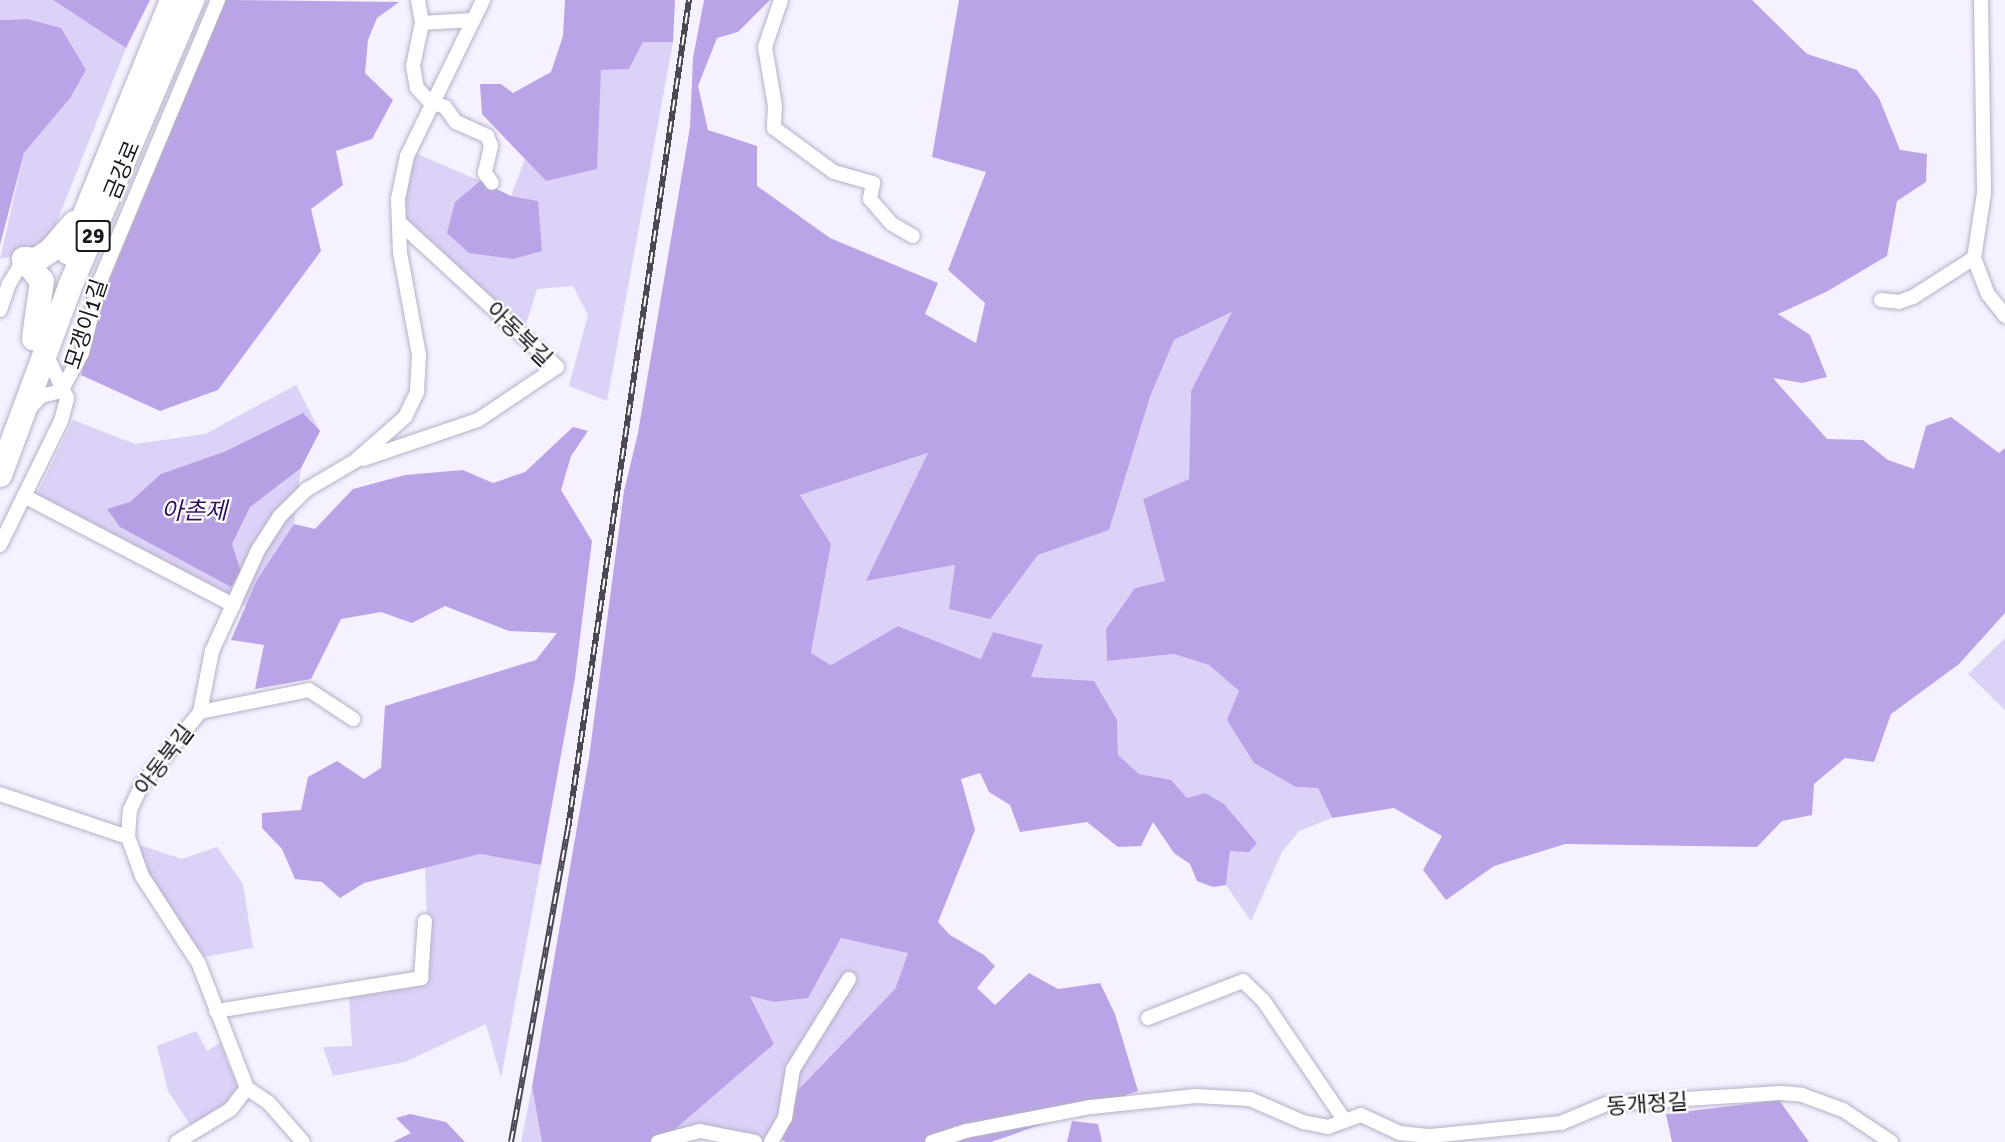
<!DOCTYPE html>
<html>
<head>
<meta charset="utf-8">
<style>
  body { margin:0 }
  #map { position:relative; width:2005px; height:1142px; overflow:hidden; background:#f5f1ff; font-family:Signika,"Noto Sans KR",sans-serif }
  div>[style] { position:absolute }
  [style*='--x'] { left:calc(var(--x)*1px); top:calc(var(--y)*1px); width:calc(var(--w)*1px); rotate:calc(var(--a)*1deg) }
  .green>* { inset:0; background:#dcd1f7 }
  .forest>* { inset:0; background:#baa4e8 }
  .water>* { inset:0; background:#b5a0e3 }
  .roads { filter:drop-shadow(0 0 2px #b6b0c6) drop-shadow(0 0 2px #b6b0c6) }
  .street>* { height:14px; margin:-7px; padding:0 7px; transform-origin:7px; border-radius:7px; background:#fff }
  .highway>* { height:24px; margin:-12px; padding:0 12px; transform-origin:12px; border-radius:12px; background:#fff }
  .rail>* { height:6px; margin-top:-3px; transform-origin:0; background:repeating-linear-gradient(90deg,#fff 0 11px,#4b4851 0 22px); box-sizing:border-box; border-block:2px solid #4b4851 }
  span { translate:-50% -50%; white-space:nowrap; text-align:center; line-height:1.15; -webkit-text-stroke:4.5px #fff; paint-order:stroke }
  .shield-label span { padding:2px 4px; background:#fff; border:2px solid; border-radius:4px; -webkit-text-stroke-width:0 }
  .shield-label { font-size:21px; color:#19171f; font-weight:700 }
  .street-label { font-size:22px; color:#19171f }
  .water-label { font-size:24px; color:#351260; font-style:italic }
</style>
</head>
<body>
<div id="map">
  <div class="green">
    <i style="clip-path:polygon(0 0,53px 0,126px 48px,56px 224px,37px 251px,0 259px,24px 153px,70px 98px,27px 19px,0 20px)"></i>
    <i style="clip-path:polygon(643px 42px,673px 42px,607px 401px,569px 386px,588px 315px,573px 286px,537px 289px,524px 331px,399px 213px,413px 152px,480px 181px,455px 202px,538px 201px,511px 196px,525px 159px,546px 181px,599px 94px,601px 70px,629px 69px)"></i>
    <i style="clip-path:polygon(1233px 312px,1191px 391px,1189px 479px,1143px 499px,1165px 581px,1135px 588px,1106px 629px,1107px 661px,1174px 654px,1209px 665px,1240px 691px,1296px 787px,1318px 788px,1332px 818px,1299px 831px,1282px 852px,1251px 921px,1226px 885px,1230px 851px,1257px 842px,1241px 825px,1187px 798px,1171px 780px,1139px 774px,1118px 755px,1117px 720px,1031px 677px,1043px 645px,982px 659px,898px 626px,831px 665px,811px 653px,831px 544px,800px 495px,929px 453px,867px 581px,956px 565px,990px 618px,1038px 555px,1109px 530px,1150px 397px,1174px 340px)"></i>
    <i style="clip-path:polygon(296px 385px,320px 431px,301px 468px,294px 524px,246px 606px,37px 494px,73px 420px,135px 444px,205px 434px)"></i>
    <i style="clip-path:polygon(2005px 638px,2005px 710px,1968px 674px)"></i>
    <i style="clip-path:polygon(140px 845px,182px 859px,217px 847px,243px 884px,253px 948px,204px 957px,144px 869px)"></i>
    <i style="clip-path:polygon(480px 854px,541px 865px,501px 1078px,486px 1024px,405px 1062px,333px 1076px,323px 1047px,352px 1046px,349px 995px,429px 981px,425px 867px)"></i>
    <i style="clip-path:polygon(841px 938px,908px 952px,895px 989px,798px 1090px,782px 1140px,670px 1133px,774px 1044px,750px 995px,774px 1002px,807px 998px)"></i>
    <i style="clip-path:polygon(196px 1031px,207px 1051px,220px 1043px,238px 1087px,224px 1105px,191px 1126px,168px 1091px,157px 1046px)"></i>
    <i style="clip-path:polygon(532px 1087px,542px 1142px,521px 1142px)"></i>
  </div>
  <div class="forest">
    <i style="clip-path:polygon(53px 0,150px 0,126px 48px)"></i>
    <i style="clip-path:polygon(224px 0,399px 2px,377px 18px,368px 40px,365px 73px,393px 100px,372px 139px,336px 151px,343px 185px,311px 209px,321px 251px,218px 390px,160px 411px,81px 375px,110px 278px)"></i>
    <i style="clip-path:polygon(565px 0,675px 0,673px 42px,643px 42px,629px 69px,601px 70px,597px 169px,546px 181px,482px 114px,480px 84px,501px 84px,513px 93px,551px 72px,563px 36px)"></i>
    <i style="clip-path:polygon(704px 0,770px 0,738px 32px,717px 38px,698px 86px,708px 130px,757px 146px,757px 186px,830px 238px,938px 283px,925px 314px,976px 343px,985px 303px,948px 270px,986px 172px,932px 157px,959px 0,1752px 0,1807px 54px,1857px 70px,1879px 98px,1900px 150px,1927px 154px,1926px 182px,1897px 201px,1887px 256px,1826px 292px,1778px 314px,1810px 335px,1827px 377px,1802px 383px,1773px 378px,1827px 439px,1863px 440px,1888px 460px,1914px 469px,1926px 426px,1951px 417px,1999px 453px,2005px 448px,2005px 613px,1959px 664px,1891px 714px,1874px 762px,1845px 758px,1814px 784px,1812px 815px,1782px 821px,1757px 847px,1565px 844px,1494px 866px,1446px 900px,1423px 870px,1442px 836px,1394px 808px,1332px 818px,1318px 788px,1296px 787px,1254px 763px,1227px 720px,1239px 691px,1209px 665px,1174px 654px,1107px 661px,1106px 629px,1135px 588px,1165px 581px,1143px 499px,1189px 479px,1191px 391px,1232px 312px,1174px 340px,1150px 397px,1109px 530px,1038px 555px,990px 619px,949px 609px,955px 565px,866px 581px,928px 453px,800px 495px,831px 544px,811px 653px,831px 665px,898px 626px,981px 659px,993px 632px,1043px 645px,1031px 677px,1094px 681px,1117px 720px,1118px 755px,1139px 774px,1171px 780px,1187px 798px,1205px 793px,1224px 804px,1257px 843px,1249px 852px,1230px 851px,1226px 885px,1213px 887px,1197px 881px,1190px 864px,1174px 853px,1153px 822px,1141px 846px,1118px 847px,1087px 822px,1020px 832px,1010px 805px,989px 792px,980px 773px,961px 779px,975px 830px,938px 922px,950px 935px,984px 955px,995px 966px,977px 988px,995px 1005px,1029px 973px,1058px 989px,1100px 983px,1115px 1014px,1138px 1091px,991px 1142px,786px 1142px,782px 1140px,798px 1090px,895px 989px,908px 953px,841px 938px,808px 998px,774px 1002px,750px 996px,774px 1044px,660px 1142px,542px 1142px,532px 1087px,589px 758px,624px 491px,638px 433px,690px 127px,693px 58px)"></i>
    <i style="clip-path:polygon(27px 19px,61px 28px,86px 70px,70px 98px,24px 153px,0 245px,0 20px)"></i>
    <i style="clip-path:polygon(480px 181px,511px 196px,538px 201px,542px 251px,513px 259px,469px 253px,447px 233px,455px 202px)"></i>
    <i style="clip-path:polygon(573px 427px,588px 431px,571px 456px,561px 490px,592px 541px,575px 678px,541px 865px,480px 854px,364px 883px,340px 898px,322px 882px,295px 879px,282px 849px,262px 828px,262px 813px,301px 810px,308px 777px,337px 761px,364px 779px,381px 768px,385px 706px,536px 660px,557px 633px,509px 631px,445px 606px,412px 623px,381px 612px,341px 619px,311px 679px,255px 689px,264px 645px,231px 640px,257px 580px,294px 524px,315px 529px,353px 489px,405px 475px,463px 470px,493px 483px,525px 472px)"></i>
    <i style="clip-path:polygon(1779px 1100px,1809px 1142px,1672px 1142px,1666px 1114px)"></i>
    <i style="clip-path:polygon(410px 1114px,446px 1122px,465px 1142px,393px 1142px,411px 1133px,396px 1118px)"></i>
    <i style="clip-path:polygon(1072px 1121px,1098px 1124px,1102px 1142px,1067px 1142px)"></i>
  </div>
  <div class="water">
    <i style="clip-path:polygon(303px 413px,320px 431px,301px 468px,250px 507px,232px 544px,241px 572px,231px 587px,120px 527px,107px 509px,130px 502px,161px 474px,224px 452px)"></i>
  </div>
  <div class="roads">
    <div class="street">
      <i style="--x:418;--y:0;--w:23;--a:80"></i>
      <i style="--x:422;--y:23;--w:44;--a:101.8"></i>
      <i style="--x:413;--y:66;--w:22;--a:80"></i>
      <i style="--x:417;--y:88;--w:19;--a:47"></i>
      <i style="--x:430;--y:102;--w:16;--a:18"></i>
      <i style="--x:445;--y:107;--w:19;--a:54"></i>
      <i style="--x:456;--y:122;--w:34;--a:24"></i>
      <i style="--x:487;--y:136;--w:11;--a:68"></i>
      <i style="--x:491;--y:146;--w:28;--a:103"></i>
      <i style="--x:485;--y:173;--w:12;--a:55"></i>
      <i style="--x:781;--y:0;--w:50;--a:108.8"></i>
      <i style="--x:765;--y:47;--w:60;--a:80.4"></i>
      <i style="--x:775;--y:106;--w:22;--a:93"></i>
      <i style="--x:774;--y:128;--w:74;--a:36.3"></i>
      <i style="--x:834;--y:172;--w:41;--a:15.8"></i>
      <i style="--x:873;--y:183;--w:16;--a:101"></i>
      <i style="--x:870;--y:199;--w:33;--a:49"></i>
      <i style="--x:892;--y:224;--w:24;--a:30"></i>
      <i style="--x:1981;--y:0;--w:193;--a:89.1"></i>
      <i style="--x:1984;--y:193;--w:66;--a:98.7"></i>
      <i style="--x:1974;--y:258;--w:39;--a:69"></i>
      <i style="--x:1988;--y:294;--w:28;--a:52"></i>
      <i style="--x:422;--y:23;--w:50;--a:-3.4"></i>
      <i style="--x:1881;--y:300;--w:18;--a:6"></i>
      <i style="--x:1899;--y:302;--w:15;--a:-20"></i>
      <i style="--x:1913;--y:297;--w:72;--a:-32.6"></i>
      <i style="--x:0;--y:310;--w:28;--a:-71"></i>
      <i style="--x:9;--y:284;--w:29;--a:-59"></i>
      <i style="--x:61;--y:391;--w:43;--a:-61.1"></i>
      <i style="--x:82;--y:353;--w:74;--a:-76"></i>
      <i style="--x:100;--y:281;--w:305;--a:-67.2"></i>
      <i style="--x:30;--y:408;--w:16;--a:-47"></i>
      <i style="--x:41;--y:396;--w:21;--a:-14"></i>
      <i style="--x:363;--y:459;--w:121;--a:-18.7"></i>
      <i style="--x:478;--y:420;--w:95;--a:-33.9"></i>
      <i style="--x:557;--y:367;--w:214;--a:-137.5"></i>
      <i style="--x:24;--y:496;--w:236;--a:27.5"></i>
      <i style="--x:0;--y:545;--w:138;--a:-63.8"></i>
      <i style="--x:61;--y:421;--w:24;--a:-75"></i>
      <i style="--x:67;--y:398;--w:49;--a:-115.5"></i>
      <i style="--x:200;--y:712;--w:111;--a:-11.4"></i>
      <i style="--x:309;--y:690;--w:53;--a:33.4"></i>
      <i style="--x:0;--y:794;--w:135;--a:18.6"></i>
      <i style="--x:216;--y:1011;--w:208;--a:-9.1"></i>
      <i style="--x:421;--y:978;--w:57;--a:-86"></i>
      <i style="--x:1148;--y:1018;--w:102;--a:-21.3"></i>
      <i style="--x:1243;--y:981;--w:28;--a:44"></i>
      <i style="--x:1263;--y:1000;--w:146;--a:55.9"></i>
      <i style="--x:177;--y:1142;--w:63;--a:-31.4"></i>
      <i style="--x:231;--y:1109;--w:26;--a:-53"></i>
      <i style="--x:303;--y:1142;--w:52;--a:-131.1"></i>
      <i style="--x:269;--y:1103;--w:27;--a:-146"></i>
      <i style="--x:247;--y:1088;--w:133;--a:-111.2"></i>
      <i style="--x:199;--y:964;--w:105;--a:-122.9"></i>
      <i style="--x:142;--y:876;--w:41;--a:-109.7"></i>
      <i style="--x:128;--y:837;--w:27;--a:-86"></i>
      <i style="--x:130;--y:810;--w:26;--a:-65"></i>
      <i style="--x:141;--y:786;--w:95;--a:-51.4"></i>
      <i style="--x:200;--y:712;--w:62;--a:-78.9"></i>
      <i style="--x:212;--y:651;--w:111;--a:-65.5"></i>
      <i style="--x:258;--y:550;--w:40;--a:-57.1"></i>
      <i style="--x:280;--y:516;--w:37;--a:-45"></i>
      <i style="--x:306;--y:490;--w:57;--a:-30.6"></i>
      <i style="--x:355;--y:461;--w:67;--a:-41.3"></i>
      <i style="--x:405;--y:417;--w:28;--a:-64"></i>
      <i style="--x:417;--y:392;--w:37;--a:-87"></i>
      <i style="--x:419;--y:355;--w:105;--a:-100.5"></i>
      <i style="--x:400;--y:252;--w:53;--a:-92.2"></i>
      <i style="--x:398;--y:199;--w:44;--a:-78.2"></i>
      <i style="--x:407;--y:156;--w:174;--a:-64"></i>
      <i style="--x:658;--y:1142;--w:43;--a:-14.7"></i>
      <i style="--x:700;--y:1131;--w:56;--a:11.3"></i>
      <i style="--x:771;--y:1142;--w:28;--a:-60"></i>
      <i style="--x:785;--y:1118;--w:50;--a:-80.7"></i>
      <i style="--x:793;--y:1069;--w:106;--a:-58.1"></i>
      <i style="--x:932;--y:1142;--w:36;--a:-18"></i>
      <i style="--x:966;--y:1131;--w:127;--a:-10.9"></i>
      <i style="--x:1091;--y:1107;--w:106;--a:-6"></i>
      <i style="--x:1196;--y:1096;--w:54;--a:3.2"></i>
      <i style="--x:1250;--y:1099;--w:58;--a:23.5"></i>
      <i style="--x:1303;--y:1122;--w:25;--a:11"></i>
      <i style="--x:1328;--y:1127;--w:35;--a:-20"></i>
      <i style="--x:1361;--y:1115;--w:43;--a:24.8"></i>
      <i style="--x:1400;--y:1133;--w:30;--a:6"></i>
      <i style="--x:1430;--y:1136;--w:132;--a:-5.7"></i>
      <i style="--x:1561;--y:1123;--w:49;--a:-22.9"></i>
      <i style="--x:1606;--y:1104;--w:175;--a:-3.6"></i>
      <i style="--x:1781;--y:1093;--w:21;--a:5"></i>
      <i style="--x:1802;--y:1095;--w:44;--a:20.1"></i>
      <i style="--x:1843;--y:1110;--w:58;--a:33.7"></i>
    </div>
    <div class="highway">
      <i style="--x:69;--y:253;--w:273;--a:-67.8"></i>
      <i style="--x:24;--y:259;--w:12;--a:5"></i>
      <i style="--x:36;--y:260;--w:17;--a:-33"></i>
      <i style="--x:50;--y:251;--w:37;--a:-49"></i>
      <i style="--x:24;--y:259;--w:28;--a:51"></i>
      <i style="--x:42;--y:281;--w:58;--a:98"></i>
      <i style="--x:0;--y:475;--w:204;--a:-69.6"></i>
      <i style="--x:71;--y:284;--w:309;--a:-66.9"></i>
    </div>
  </div>
  <div class="rail">
    <i style="--x:511;--y:1142;--w:318;--a:-79.7"></i>
    <i style="--x:568;--y:829;--w:838;--a:-81.7"></i>
  </div>
  <div class="shield-label">
    <span style="left:93px;top:236px">29</span>
  </div>
  <div class="street-label">
    <span style="left:122px;top:170px;rotate:-68deg">금강로</span>
    <span style="left:86px;top:324px;rotate:-72deg">모갱이1길</span>
    <span style="left:519px;top:334px;rotate:44deg">아동북길</span>
    <span style="left:164px;top:760px;rotate:-53deg">아동북길</span>
    <span style="left:1647px;top:1104px;rotate:-4deg">동개정길</span>
  </div>
  <div class="water-label">
    <span style="left:194px;top:512px">아촌제</span>
  </div>
</div>
</body>
</html>
